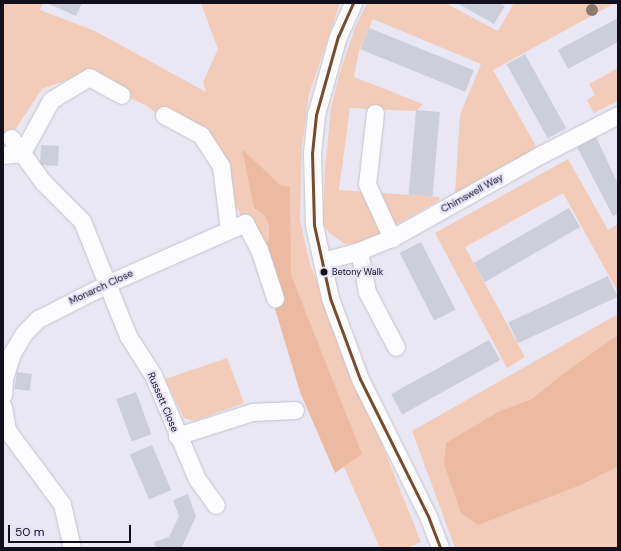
<!DOCTYPE html>
<html>
<head>
<meta charset="utf-8">
<style>
  body { margin:0 }
  #map { position:relative; width:621px; height:551px; overflow:hidden; background:#e8e7f3; font-family:"DM Sans",sans-serif }
  div>[style] { position:absolute }
  [style*='--x'] { left:calc(var(--x)*1px); top:calc(var(--y)*1px); width:calc(var(--w)*1px); rotate:calc(var(--a)*1deg) }
  .green>* { inset:0; background:#f3ccb9 }
  .forest>* { inset:0; background:#ebbaa1 }
  .building>* { inset:0; background:#ccceda; transform-origin:0 0 }
  .roads { filter:drop-shadow(0 0 1px #c4c3cf) drop-shadow(0 0 1px #c4c3cf) }
  .minor>* { height:17px; margin:-8.5px; padding:0 8.5px; transform-origin:8.5px; border-radius:8.5px; background:#fcfbfd }
  .bus-1>* { height:3px; margin:-1.5px; padding:0 1.5px; transform-origin:1.5px; border-radius:1.5px; background:#7a4b2a }
  .trees>* { width:12px; height:12px; margin:-6px; border-radius:50%; background:#8d7a72 }
  .dots>* { width:11px; height:11px; translate:-50% -50%; box-sizing:border-box; border:2px solid #e4e1f9; border-radius:50% }
  span { translate:-50% -50%; white-space:nowrap; text-align:center; line-height:1.15; -webkit-text-stroke:4px #e4e1f9; paint-order:stroke }
  .bus-label { font-size:9px; color:#12101d }
  .left { translate:0 -50%; text-align:left }
  .street-label { font-size:10px; color:#12101d }
  .frame { position:absolute; inset:0; border:4px solid #12101d; pointer-events:none }
  .scale { position:absolute; left:8px; top:525px; width:123px; height:18px; box-sizing:border-box; border:2px solid #12101d; border-top:0; padding-left:5px; font-size:12px; line-height:14px; white-space:nowrap; color:#12101d; -webkit-text-stroke:3px #e4e1f9; paint-order:stroke }
</style>
</head>
<body>
<div id="map">
  <div class="green">
    <i style="clip-path:polygon(3px 3px,43px 3px,40px 10px,95px 31px,206px 92px,203px 82px,218px 49px,201px 3px,340px 3px,309px 94px,302px 146px,300px 220px,310px 264px,421px 542px,407px 548px,380px 548px,330px 436px,245px 223px,206px 150px,147px 106px,81px 75px,42px 89px,3px 148px)"></i>
    <i style="clip-path:polygon(367px 3px,445px 3px,498px 31px,514px 3px,615px 3px,493px 70px,537px 148px,455px 193px,460px 115px,481px 64px,373px 19px,359px 51px,354px 77px,423px 104px,416px 111px,350px 108px,339px 190px,439px 197px,440px 200px,376px 236px,358px 243px,345px 244px,329px 233px,323px 223px,325px 169px,331px 108px,340px 72px,355px 28px)"></i>
    <i style="clip-path:polygon(618px 68px,618px 101px,594px 113px,587px 100px,595px 95px,589px 84px)"></i>
    <i style="clip-path:polygon(568px 159px,608px 230px,618px 224px,618px 292px,563px 193px,465px 247px,525px 357px,507px 368px,435px 233px)"></i>
    <i style="clip-path:polygon(618px 314px,618px 548px,455px 548px,412px 431px)"></i>
    <i style="clip-path:polygon(227px 358px,244px 403px,194px 421px,184px 418px,165px 379px)"></i>
  </div>
  <div class="forest">
    <i style="clip-path:polygon(242px 149px,280px 185px,290px 187px,291px 275px,362px 454px,335px 473px,300px 392px,273px 302px,263px 250px,269px 239px,269px 224px,264px 214px,254px 208px)"></i>
    <i style="clip-path:polygon(618px 335px,618px 466px,583px 484px,478px 525px,461px 513px,444px 464px,446px 443px,498px 412px,532px 399px,568px 370px)"></i>
  </div>
  <div class="building">
    <i style="clip-path:polygon(47px 3px,82px 3px,76px 16px)"></i>
    <i style="clip-path:polygon(457px 3px,499px 3px,505px 6px,494px 24px)"></i>
    <i style="clip-path:polygon(618px 18px,618px 42px,568px 69px,558px 50px)"></i>
    <i style="left:369px;top:28px;width:113px;height:23px;rotate:22deg"></i>
    <i style="left:525px;top:54px;width:85px;height:21px;rotate:61deg"></i>
    <i style="left:416px;top:110px;width:24px;height:85px;rotate:5deg"></i>
    <i style="clip-path:polygon(596px 137px,618px 184px,618px 214px,613px 216px,577px 147px)"></i>
    <i style="left:41px;top:145px;width:18px;height:20px;rotate:3deg"></i>
    <i style="left:569px;top:208px;width:22px;height:110px;rotate:60deg"></i>
    <i style="left:421px;top:242px;width:76px;height:24px;rotate:63deg"></i>
    <i style="left:608px;top:276px;width:23px;height:110px;rotate:65deg"></i>
    <i style="left:489px;top:340px;width:23px;height:112px;rotate:61deg"></i>
    <i style="left:17px;top:372px;width:15px;height:17px;rotate:8deg"></i>
    <i style="left:136px;top:392px;width:45px;height:21px;rotate:70deg"></i>
    <i style="left:152px;top:445px;width:49px;height:24px;rotate:67deg"></i>
    <i style="clip-path:polygon(188px 494px,196px 516px,182px 547px,156px 548px,154px 542px,169px 537px,179px 516px,173px 500px)"></i>
  </div>
  <div class="roads">
    <div class="minor">
      <i style="--x:353;--y:3;--w:36;--a:114"></i>
      <i style="--x:338;--y:36;--w:82;--a:105.6"></i>
      <i style="--x:316;--y:115;--w:38;--a:96"></i>
      <i style="--x:312;--y:153;--w:72;--a:88.4"></i>
      <i style="--x:314;--y:225;--w:75;--a:77.6"></i>
      <i style="--x:330;--y:298;--w:86;--a:69.7"></i>
      <i style="--x:360;--y:379;--w:153;--a:63.6"></i>
      <i style="--x:428;--y:516;--w:34;--a:69"></i>
      <i style="--x:375;--y:113;--w:71;--a:96.4"></i>
      <i style="--x:367;--y:184;--w:60;--a:65.2"></i>
      <i style="--x:164;--y:115;--w:42;--a:28.4"></i>
      <i style="--x:201;--y:135;--w:37;--a:57"></i>
      <i style="--x:221;--y:166;--w:64;--a:82.9"></i>
      <i style="--x:11;--y:138;--w:54;--a:54"></i>
      <i style="--x:43;--y:182;--w:55;--a:45"></i>
      <i style="--x:82;--y:221;--w:124;--a:68.2"></i>
      <i style="--x:128;--y:336;--w:46;--a:57.3"></i>
      <i style="--x:153;--y:375;--w:113;--a:67.1"></i>
      <i style="--x:197;--y:479;--w:32;--a:54"></i>
      <i style="--x:3;--y:155;--w:19;--a:-6"></i>
      <i style="--x:22;--y:153;--w:60;--a:-61.3"></i>
      <i style="--x:51;--y:100;--w:44;--a:-31.2"></i>
      <i style="--x:89;--y:77;--w:37;--a:29"></i>
      <i style="--x:359;--y:251;--w:42;--a:79"></i>
      <i style="--x:367;--y:292;--w:62;--a:62.2"></i>
      <i style="--x:322;--y:261;--w:38;--a:-15"></i>
      <i style="--x:359;--y:251;--w:35;--a:-22"></i>
      <i style="--x:392;--y:238;--w:170;--a:-29.3"></i>
      <i style="--x:540;--y:155;--w:88;--a:-27.1"></i>
      <i style="--x:3;--y:395;--w:16;--a:-86"></i>
      <i style="--x:4;--y:379;--w:27;--a:-73"></i>
      <i style="--x:12;--y:353;--w:23;--a:-59"></i>
      <i style="--x:24;--y:333;--w:20;--a:-45"></i>
      <i style="--x:38;--y:319;--w:80;--a:-26.9"></i>
      <i style="--x:109;--y:283;--w:149;--a:-23.8"></i>
      <i style="--x:245;--y:223;--w:30;--a:62"></i>
      <i style="--x:259;--y:249;--w:52;--a:71.9"></i>
      <i style="--x:3;--y:407;--w:23;--a:80"></i>
      <i style="--x:3;--y:431;--w:4;--a:-14"></i>
      <i style="--x:7;--y:430;--w:92;--a:53.4"></i>
      <i style="--x:62;--y:504;--w:45;--a:77.2"></i>
      <i style="--x:177;--y:436;--w:79;--a:-17.7"></i>
      <i style="--x:252;--y:412;--w:43;--a:-2.7"></i>
    </div>
  </div>
  <div class="bus-1">
    <i style="--x:353;--y:3;--w:36;--a:114"></i>
    <i style="--x:338;--y:36;--w:82;--a:105.6"></i>
    <i style="--x:316;--y:115;--w:38;--a:96"></i>
    <i style="--x:312;--y:153;--w:72;--a:88.4"></i>
    <i style="--x:314;--y:225;--w:75;--a:77.6"></i>
    <i style="--x:330;--y:298;--w:86;--a:69.7"></i>
    <i style="--x:360;--y:379;--w:153;--a:63.6"></i>
    <i style="--x:428;--y:516;--w:34;--a:69"></i>
  </div>
  <div class="trees">
    <i style="left:592px;top:10px"></i>
  </div>
  <div class="dots">
    <i style="left:324px;top:272px;background:#12101d"></i>
  </div>
  <div class="bus-label">
    <span class="left" style="left:332px;top:272px">Betony Walk</span>
  </div>
  <div class="street-label">
    <span style="left:472px;top:193px;rotate:-29deg">Chimswell Way</span>
    <span style="left:101px;top:287px;rotate:-25deg">Monarch Close</span>
    <span style="left:163px;top:402px;rotate:67deg">Russett Close</span>
  </div>
  <div class="frame"></div>
  <div class="scale">50 m</div>
</div>
</body>
</html>
